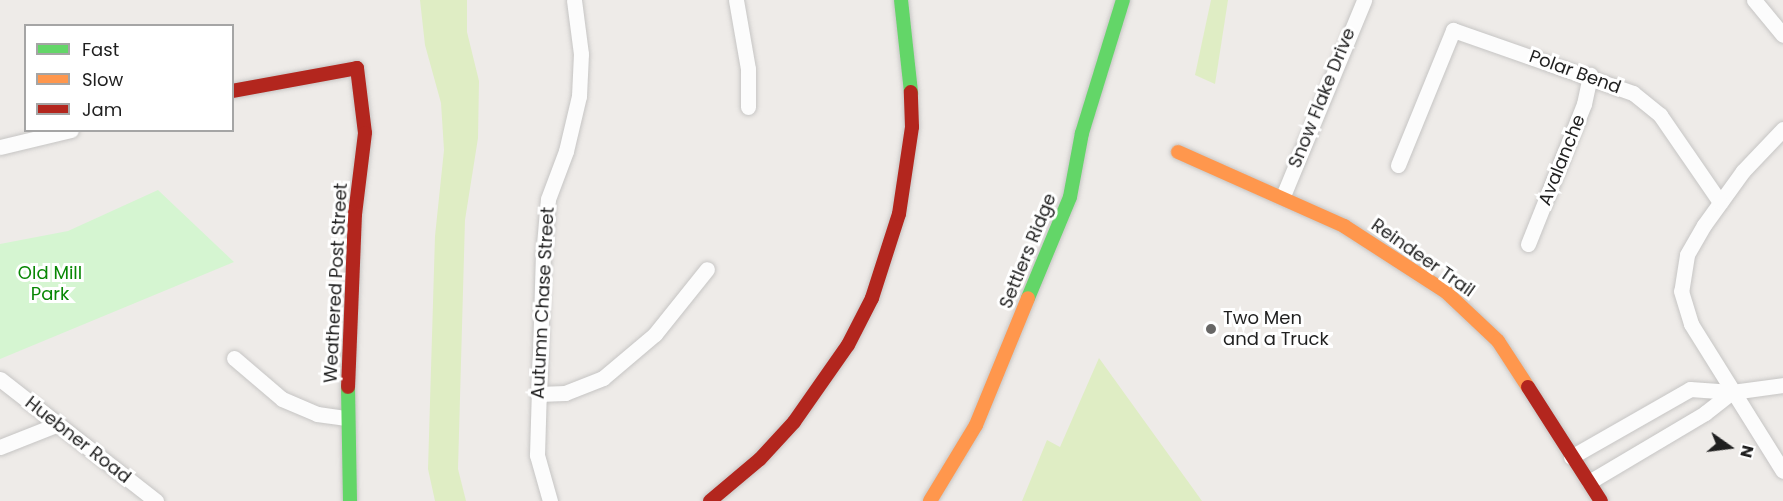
<!DOCTYPE html>
<html>
<head>
<meta charset="utf-8">
<style>
  body { margin:0 }
  #map { position:relative; width:1783px; height:501px; overflow:hidden; background:#eeebe8; font-family:Poppins,sans-serif }
  div>[style] { position:absolute }
  [style*='--x'] { left:calc(var(--x)*1px); top:calc(var(--y)*1px); width:calc(var(--w)*1px); rotate:calc(var(--a)*1deg) }
  .grass>* { inset:0; background:#dfedc4 }
  .park>* { inset:0; background:#d5f5d1 }
  .roads { filter:drop-shadow(0 0 2px #c6c5c4) drop-shadow(0 0 2px #c6c5c4) }
  .street>* { height:15px; margin:-7.5px; padding:0 7.5px; transform-origin:7.5px; border-radius:7.5px; background:#fcfcfc }
  .fast>* { height:14px; margin:-7px; padding:0 7px; transform-origin:7px; border-radius:7px; background:#63d668 }
  .slow>* { height:14px; margin:-7px; padding:0 7px; transform-origin:7px; border-radius:7px; background:#ff974d }
  .jam>* { height:14px; margin:-7px; padding:0 7px; transform-origin:7px; border-radius:7px; background:#b3261e }
  .dots>* { width:16px; height:16px; translate:-50% -50%; box-sizing:border-box; border:3px solid #fff; border-radius:50% }
  span { translate:-50% -50%; white-space:nowrap; text-align:center; line-height:1.15; -webkit-text-stroke:6px #fff; paint-order:stroke }
  .street-label { font-size:18px; color:#1f1f1f }
  .park-label { font-size:18px; color:#088704 }
  .poi-label { font-size:18px; color:#1f1f1f }
  .left { translate:0 -50%; text-align:left }
  .legend { position:absolute; left:24px; top:24px; width:210px; height:108px; box-sizing:border-box; background:#fff; border:2px solid #a5a5a5; margin:0; padding:8px 10px; list-style:none; font-size:18px; color:#1f1f1f }
  .legend li { display:flex; align-items:center; gap:12px; height:30px }
  .legend b { width:30px; border:2px solid #a5a5a5 }
  .north { position:absolute; left:1699px; top:417px; width:60px; height:60px; -webkit-text-stroke:4px #fff; paint-order:stroke; rotate:104deg; font-size:16px; font-weight:700; line-height:24px; text-align:center; color:#1f1f1f }
  .north::after { content:''; display:block; margin:auto; width:21px; height:27px; background:#1f1f1f; clip-path:polygon(50% 0,100% 100%,50% 72%,0 100%) }
</style>
</head>
<body>
<div id="map">
  <div class="grass">
    <i style="clip-path:polygon(420px 0,467px 0,467px 32px,479px 81px,478px 138px,465px 220px,458px 469px,466px 501px,435px 501px,428px 469px,435px 236px,444px 150px,441px 103px,425px 45px)"></i>
    <i style="clip-path:polygon(1211px 0,1228px 0,1215px 84px,1195px 75px)"></i>
    <i style="clip-path:polygon(1099px 358px,1202px 501px,1022px 501px,1047px 440px,1060px 447px)"></i>
  </div>
  <div class="park">
    <i style="clip-path:polygon(158px 190px,234px 262px,0 359px,0 244px,68px 231px)"></i>
  </div>
  <div class="roads">
    <div class="street">
      <i style="--x:736;--y:0;--w:70;--a:80.1"></i>
      <i style="--x:748;--y:69;--w:38;--a:90"></i>
      <i style="--x:1754;--y:0;--w:45;--a:50.4"></i>
      <i style="--x:1783;--y:129;--w:58;--a:133.6"></i>
      <i style="--x:1743;--y:171;--w:67;--a:125.8"></i>
      <i style="--x:1704;--y:225;--w:34;--a:120"></i>
      <i style="--x:1687;--y:255;--w:36;--a:99"></i>
      <i style="--x:1681;--y:291;--w:34;--a:73"></i>
      <i style="--x:1691;--y:324;--w:173;--a:58"></i>
      <i style="--x:0;--y:147;--w:73;--a:-13.5"></i>
      <i style="--x:1398;--y:165;--w:146;--a:-67.8"></i>
      <i style="--x:1453;--y:30;--w:191;--a:19.3"></i>
      <i style="--x:1633;--y:93;--w:35;--a:39"></i>
      <i style="--x:1660;--y:115;--w:106;--a:55.4"></i>
      <i style="--x:1283;--y:196;--w:212;--a:-67.5"></i>
      <i style="--x:1528;--y:244;--w:151;--a:-68.2"></i>
      <i style="--x:1584;--y:104;--w:30;--a:-78"></i>
      <i style="--x:234;--y:358;--w:63;--a:40.5"></i>
      <i style="--x:282;--y:399;--w:38;--a:23"></i>
      <i style="--x:317;--y:414;--w:30;--a:8"></i>
      <i style="--x:0;--y:379;--w:198;--a:38"></i>
      <i style="--x:538;--y:394;--w:27;--a:-2"></i>
      <i style="--x:565;--y:393;--w:41;--a:-21.5"></i>
      <i style="--x:603;--y:378;--w:68;--a:-40.2"></i>
      <i style="--x:655;--y:334;--w:83;--a:-51.3"></i>
      <i style="--x:0;--y:447;--w:62;--a:-21.6"></i>
      <i style="--x:1571;--y:457;--w:137;--a:-29.7"></i>
      <i style="--x:1690;--y:389;--w:42;--a:4.1"></i>
      <i style="--x:1732;--y:392;--w:51;--a:-7.8"></i>
      <i style="--x:1589;--y:482;--w:135;--a:-30.7"></i>
      <i style="--x:1705;--y:413;--w:34;--a:-38"></i>
      <i style="--x:550;--y:501;--w:48;--a:-105.8"></i>
      <i style="--x:537;--y:455;--w:199;--a:-88.3"></i>
      <i style="--x:543;--y:256;--w:57;--a:-85"></i>
      <i style="--x:548;--y:199;--w:51;--a:-69.4"></i>
      <i style="--x:566;--y:151;--w:57;--a:-76.7"></i>
      <i style="--x:579;--y:96;--w:42;--a:-87.3"></i>
      <i style="--x:581;--y:54;--w:54;--a:-97.4"></i>
    </div>
    <div class="fast">
      <i style="--x:901;--y:0;--w:93;--a:83.8"></i>
      <i style="--x:1028;--y:298;--w:109;--a:-67.4"></i>
      <i style="--x:1070;--y:197;--w:65;--a:-79.4"></i>
      <i style="--x:1082;--y:133;--w:139;--a:-72.9"></i>
      <i style="--x:348;--y:387;--w:114;--a:89"></i>
    </div>
    <div class="slow">
      <i style="--x:1178;--y:152;--w:182;--a:24"></i>
      <i style="--x:1344;--y:226;--w:121;--a:32.9"></i>
      <i style="--x:1446;--y:292;--w:71;--a:43.3"></i>
      <i style="--x:1498;--y:341;--w:55;--a:56.9"></i>
      <i style="--x:930;--y:501;--w:89;--a:-58.8"></i>
      <i style="--x:976;--y:425;--w:137;--a:-67.7"></i>
    </div>
    <div class="jam">
      <i style="--x:232;--y:91;--w:127;--a:-10.4"></i>
      <i style="--x:357;--y:68;--w:65;--a:83"></i>
      <i style="--x:365;--y:133;--w:82;--a:97"></i>
      <i style="--x:355;--y:214;--w:173;--a:92.3"></i>
      <i style="--x:1528;--y:387;--w:135;--a:57.4"></i>
      <i style="--x:710;--y:501;--w:65;--a:-40"></i>
      <i style="--x:760;--y:459;--w:50;--a:-47.4"></i>
      <i style="--x:794;--y:422;--w:94;--a:-55"></i>
      <i style="--x:848;--y:345;--w:53;--a:-62.9"></i>
      <i style="--x:872;--y:298;--w:88;--a:-72.2"></i>
      <i style="--x:899;--y:214;--w:88;--a:-81.5"></i>
      <i style="--x:912;--y:127;--w:35;--a:-92"></i>
    </div>
  </div>
  <div class="dots">
    <i style="left:1211px;top:329px;background:#676665"></i>
  </div>
  <div class="street-label">
    <span style="left:1575px;top:72px;rotate:20deg">Polar Bend</span>
    <span style="left:1322px;top:98px;rotate:-68deg">Snow Flake Drive</span>
    <span style="left:1562px;top:160px;rotate:-68deg">Avalanche</span>
    <span style="left:1028px;top:251px;rotate:-68deg">Settlers Ridge</span>
    <span style="left:1423px;top:258px;rotate:35deg">Reindeer Trail</span>
    <span style="left:336px;top:283px;rotate:-87deg">Weathered Post Street</span>
    <span style="left:543px;top:303px;rotate:-87deg">Autumn Chase Street</span>
    <span style="left:78px;top:440px;rotate:38deg">Huebner Road</span>
  </div>
  <div class="park-label">
    <span style="left:50px;top:284px">Old Mill<br>Park</span>
  </div>
  <div class="poi-label">
    <span class="left" style="left:1223px;top:329px">Two Men<br>and a Truck</span>
  </div>
  <ul class="legend">
  <li><b style="height:8px;background:#63d668"></b>Fast</li>
  <li><b style="height:8px;background:#ff974d"></b>Slow</li>
  <li><b style="height:8px;background:#b3261e"></b>Jam</li>
  </ul>
  <div class="north">N</div>
</div>
</body>
</html>
